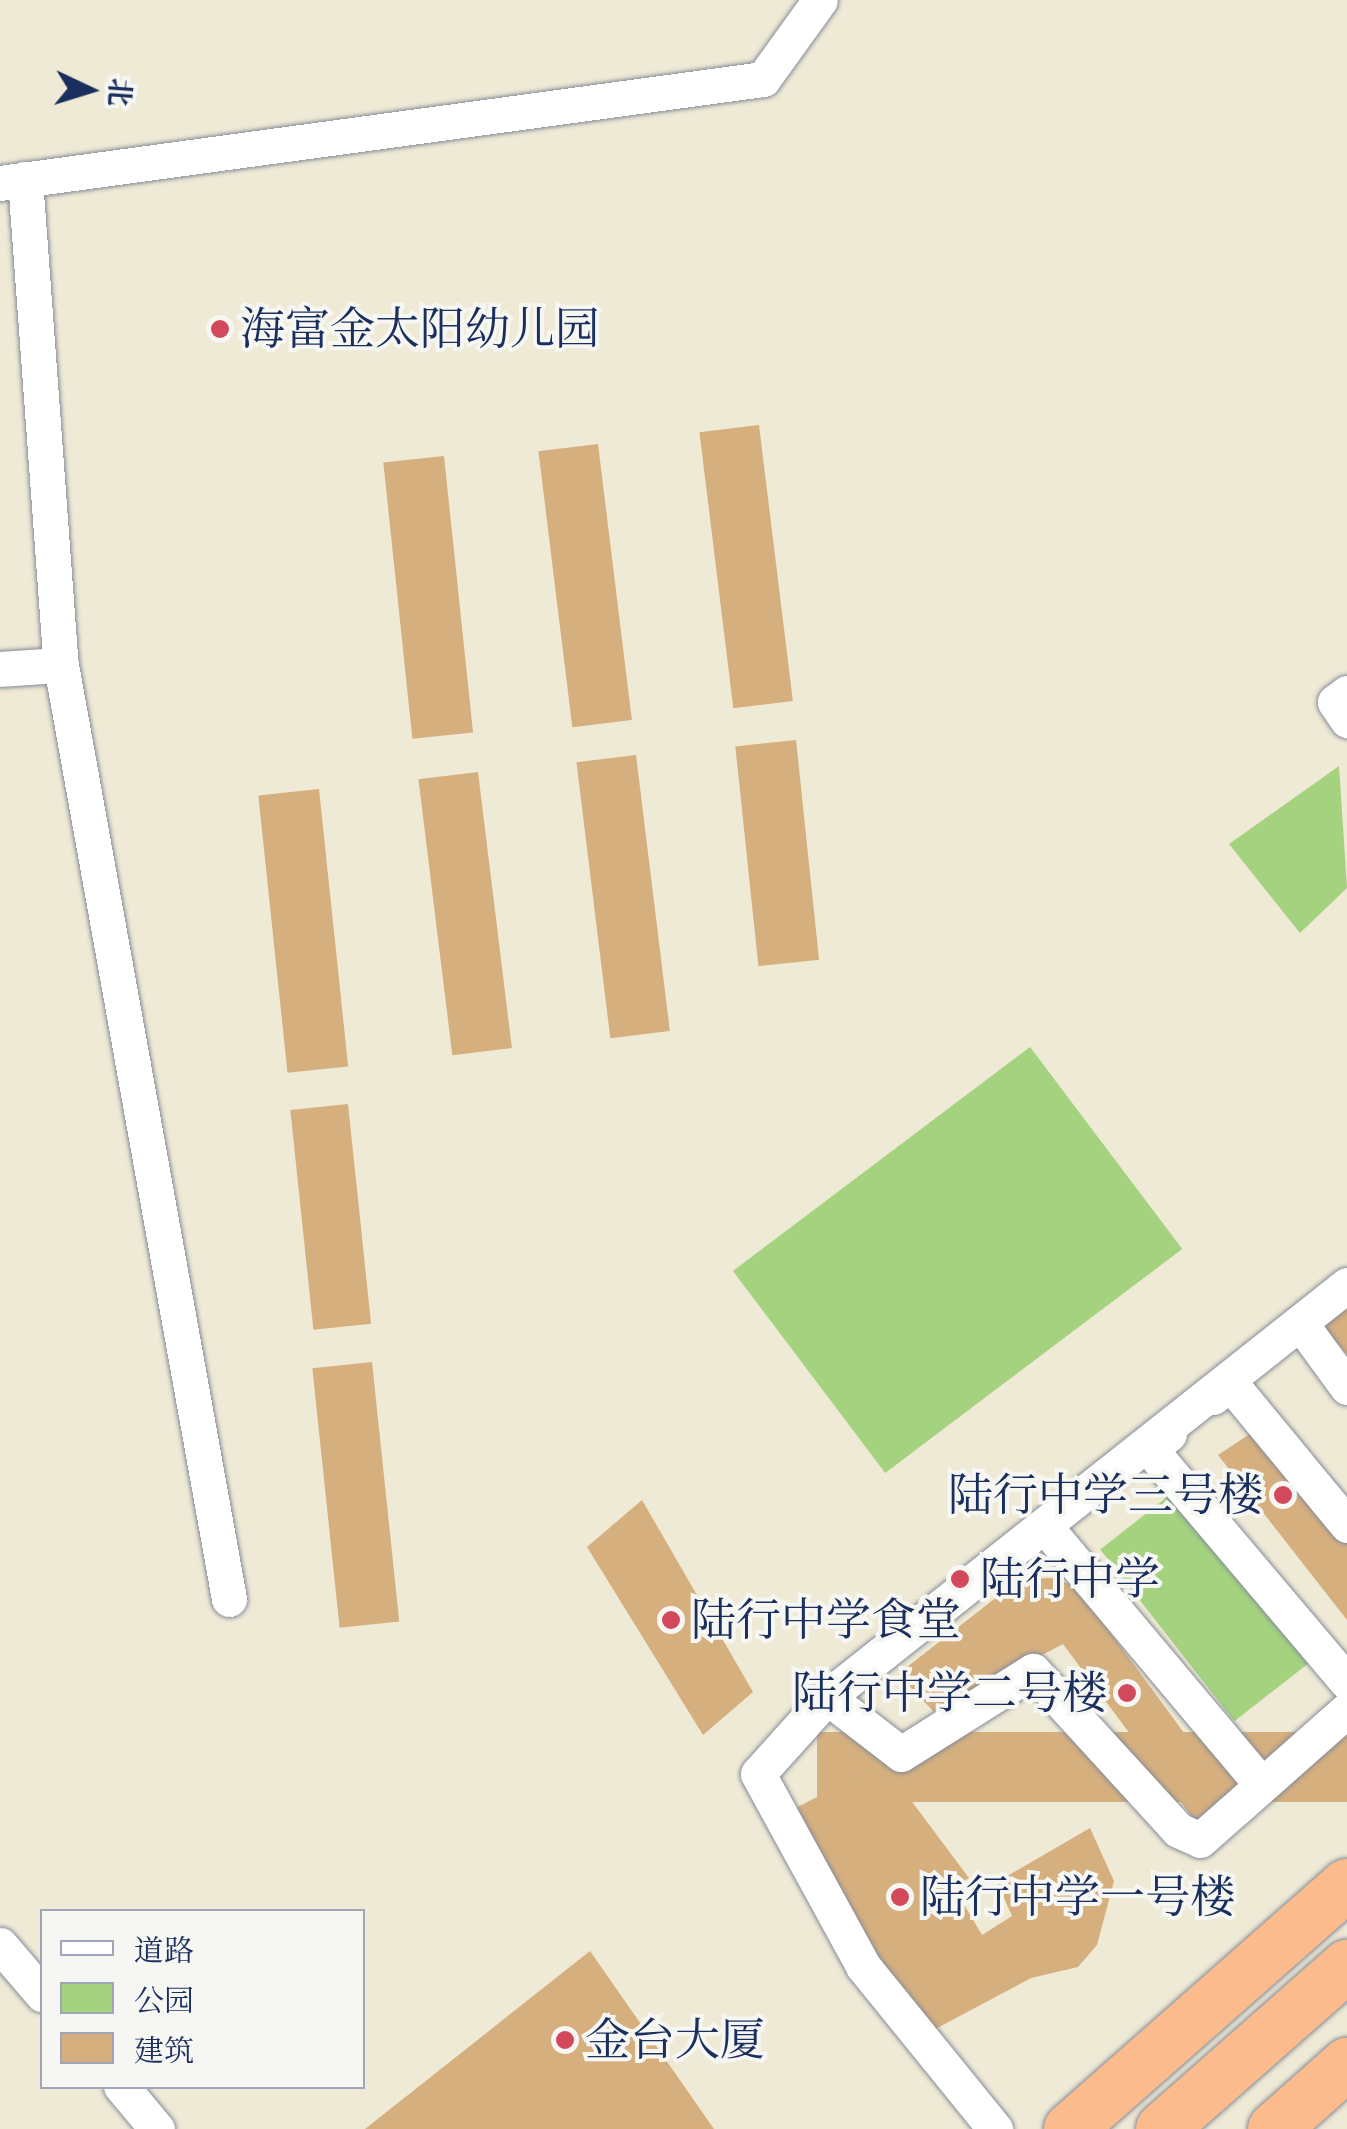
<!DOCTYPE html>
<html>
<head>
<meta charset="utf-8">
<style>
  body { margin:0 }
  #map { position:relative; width:1347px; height:2129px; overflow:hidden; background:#efead5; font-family:"EB Garamond","Noto Serif SC",serif }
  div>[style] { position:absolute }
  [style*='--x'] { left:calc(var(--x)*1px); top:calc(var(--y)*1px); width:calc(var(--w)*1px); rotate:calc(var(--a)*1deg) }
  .green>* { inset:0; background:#a4d27f; transform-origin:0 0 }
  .building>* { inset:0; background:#d5af7e; transform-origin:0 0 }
  .roads { filter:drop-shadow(0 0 2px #858c9a) drop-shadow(0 0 2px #858c9a) }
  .minor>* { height:35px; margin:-17.5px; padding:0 17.5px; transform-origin:17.5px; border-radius:17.5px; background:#fff }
  .highway>* { height:52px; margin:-26px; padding:0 26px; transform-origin:26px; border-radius:26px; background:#fbbb8c }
  .dots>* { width:28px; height:28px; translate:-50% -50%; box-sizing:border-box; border:5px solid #f6f6f2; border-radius:50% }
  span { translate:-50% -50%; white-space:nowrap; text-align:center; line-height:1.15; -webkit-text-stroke:8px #f6f6f2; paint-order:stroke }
  .poi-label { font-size:45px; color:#1b2f5e }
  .left { translate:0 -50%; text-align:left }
  .right { translate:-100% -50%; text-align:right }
  .legend { position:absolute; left:40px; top:1909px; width:325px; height:180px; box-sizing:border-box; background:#f6f6f2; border:2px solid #9ea6b7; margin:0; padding:12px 18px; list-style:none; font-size:30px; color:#1b2f5e }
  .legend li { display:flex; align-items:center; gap:20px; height:50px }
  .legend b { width:50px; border:2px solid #9ea6b7 }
  .north { position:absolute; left:40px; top:40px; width:100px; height:100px; -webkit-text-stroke:8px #f6f6f2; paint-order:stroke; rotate:94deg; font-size:28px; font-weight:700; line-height:40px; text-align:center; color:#1b2f5e }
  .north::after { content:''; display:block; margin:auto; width:35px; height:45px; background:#1b2f5e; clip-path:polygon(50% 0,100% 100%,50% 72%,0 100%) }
</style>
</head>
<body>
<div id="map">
  <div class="green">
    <i style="clip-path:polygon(1339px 766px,1347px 888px,1300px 933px,1229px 844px)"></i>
    <i style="left:1030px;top:1047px;width:253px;height:372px;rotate:53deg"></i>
    <i style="left:1175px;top:1491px;width:218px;height:95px;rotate:52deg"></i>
  </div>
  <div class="building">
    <i style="left:759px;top:425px;width:278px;height:60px;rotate:83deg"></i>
    <i style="left:598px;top:444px;width:278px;height:60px;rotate:83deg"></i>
    <i style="left:444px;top:456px;width:278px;height:61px;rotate:84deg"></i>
    <i style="left:796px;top:740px;width:221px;height:61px;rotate:84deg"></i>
    <i style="left:636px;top:755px;width:278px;height:60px;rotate:83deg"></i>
    <i style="left:478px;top:772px;width:278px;height:60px;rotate:83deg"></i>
    <i style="left:319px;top:789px;width:279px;height:61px;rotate:84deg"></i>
    <i style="left:348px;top:1104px;width:221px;height:58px;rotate:84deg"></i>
    <i style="clip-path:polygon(1347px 1307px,1347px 1354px,1321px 1327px)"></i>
    <i style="left:372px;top:1362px;width:261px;height:60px;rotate:84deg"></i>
    <i style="clip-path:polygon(1262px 1426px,1347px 1535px,1347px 1620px,1218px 1455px)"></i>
    <i style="clip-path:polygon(642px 1500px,753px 1692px,703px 1735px,587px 1547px)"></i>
    <i style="clip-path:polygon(1052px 1578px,1076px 1586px,1215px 1775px,1231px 1783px,1218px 1791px,1231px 1809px,1198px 1825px,1063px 1644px,934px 1712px,898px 1674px,1020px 1579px)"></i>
    <i style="left:1347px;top:1732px;width:70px;height:530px;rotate:90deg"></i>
    <i style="clip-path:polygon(883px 1763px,969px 1878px,954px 1888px,982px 1935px,1012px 1916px,997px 1882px,1090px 1828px,1114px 1881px,1097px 1945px,1078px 1967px,1031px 1978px,926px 2034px,788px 1812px)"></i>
    <i style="clip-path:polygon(590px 1951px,714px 2129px,365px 2129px)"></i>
  </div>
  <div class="roads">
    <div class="minor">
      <i style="--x:25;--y:179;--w:487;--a:85.8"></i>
      <i style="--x:61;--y:665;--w:949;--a:79.8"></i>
      <i style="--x:0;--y:183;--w:770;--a:-7.76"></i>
      <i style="--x:763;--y:79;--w:97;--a:-54.2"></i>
      <i style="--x:0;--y:669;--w:61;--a:-3.8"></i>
      <i style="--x:1347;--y:693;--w:15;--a:143"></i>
      <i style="--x:1335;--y:702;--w:22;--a:56"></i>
      <i style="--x:1347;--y:1285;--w:663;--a:141.61"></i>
      <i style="--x:827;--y:1697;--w:93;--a:37.6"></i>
      <i style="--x:901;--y:1754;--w:156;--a:-32.2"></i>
      <i style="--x:1033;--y:1671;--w:215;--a:47.6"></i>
      <i style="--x:1178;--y:1830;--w:24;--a:24"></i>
      <i style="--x:1200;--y:1840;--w:196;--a:-41.5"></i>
      <i style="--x:1301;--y:1324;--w:78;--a:53.9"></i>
      <i style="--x:1213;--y:1397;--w:22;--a:-39"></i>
      <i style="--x:1230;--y:1383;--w:184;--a:50.5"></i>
      <i style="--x:1169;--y:1434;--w:24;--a:142"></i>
      <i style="--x:1150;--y:1449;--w:305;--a:49.8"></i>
      <i style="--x:1047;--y:1529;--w:334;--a:50"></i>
      <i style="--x:827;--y:1697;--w:103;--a:131.9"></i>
      <i style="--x:758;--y:1774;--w:219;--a:61.3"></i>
      <i style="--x:863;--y:1966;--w:210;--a:51"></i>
      <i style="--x:0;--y:1945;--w:65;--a:49.4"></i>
      <i style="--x:121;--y:2086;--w:56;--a:50.1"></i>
    </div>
    <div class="highway">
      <i style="--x:1070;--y:2129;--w:369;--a:-41.4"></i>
      <i style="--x:1162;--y:2129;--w:247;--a:-41.4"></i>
      <i style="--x:1274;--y:2129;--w:98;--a:-41.7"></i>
    </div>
  </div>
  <div class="dots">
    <i style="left:220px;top:329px;background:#d1495b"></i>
    <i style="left:1283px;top:1495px;background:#d1495b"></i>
    <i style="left:960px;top:1579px;background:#d1495b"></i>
    <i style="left:671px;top:1620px;background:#d1495b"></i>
    <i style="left:1127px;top:1693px;background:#d1495b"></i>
    <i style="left:900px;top:1897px;background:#d1495b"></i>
    <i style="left:565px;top:2040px;background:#d1495b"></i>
  </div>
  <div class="poi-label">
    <span class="left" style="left:240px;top:329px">海富金太阳幼儿园</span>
    <span class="right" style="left:1263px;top:1495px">陆行中学三号楼</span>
    <span class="left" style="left:980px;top:1579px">陆行中学</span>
    <span class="left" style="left:691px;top:1620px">陆行中学食堂</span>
    <span class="right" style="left:1107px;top:1693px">陆行中学二号楼</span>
    <span class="left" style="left:920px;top:1897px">陆行中学一号楼</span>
    <span class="left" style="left:585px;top:2040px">金台大厦</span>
  </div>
  <ul class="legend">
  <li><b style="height:12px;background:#fff"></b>道路</li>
  <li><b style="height:28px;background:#a4d27f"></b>公园</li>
  <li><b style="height:28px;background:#d5af7e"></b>建筑</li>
  </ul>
  <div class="north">北</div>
</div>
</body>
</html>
